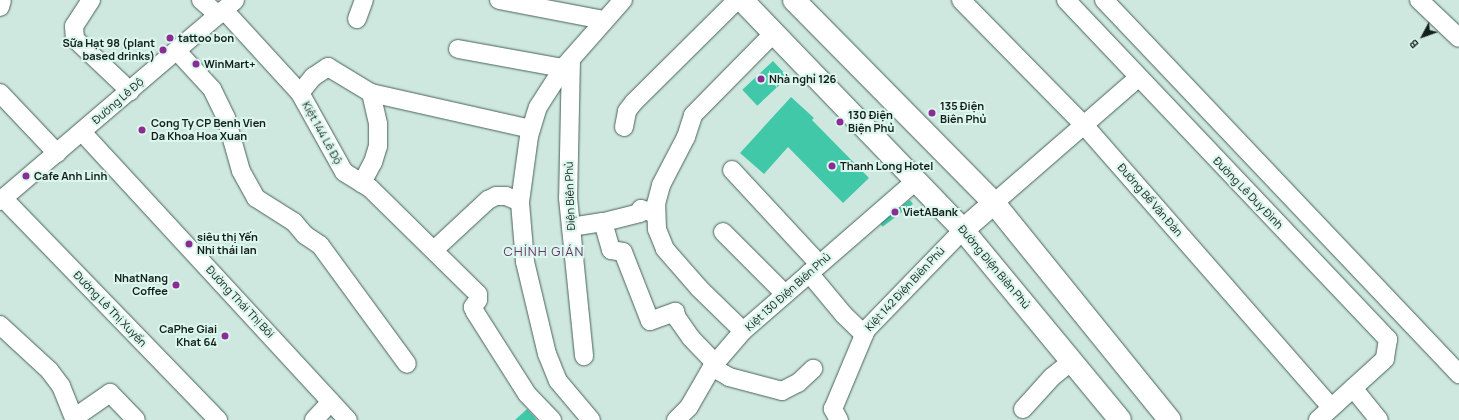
<!DOCTYPE html>
<html>
<head>
<meta charset="utf-8">
<style>
  body { margin:0 }
  #map { position:relative; width:1459px; height:420px; overflow:hidden; background:#cee8e0; font-family:Manrope,sans-serif }
  div>[style] { position:absolute }
  [style*='--x'] { left:calc(var(--x)*1px); top:calc(var(--y)*1px); width:calc(var(--w)*1px); rotate:calc(var(--a)*1deg) }
  .building>* { inset:0; background:#40c8a9; transform-origin:0 0 }
  .roads { filter:drop-shadow(0 0 1px #496159) drop-shadow(0 0 1px #496159) }
  .minor>* { height:18px; margin:-9px; padding:0 9px; transform-origin:9px; border-radius:9px; background:#fff }
  .major>* { height:22px; margin:-11px; padding:0 11px; transform-origin:11px; border-radius:11px; background:#fff }
  .dots>* { width:11px; height:11px; translate:-50% -50%; box-sizing:border-box; border:2px solid #dbf6ed; border-radius:50% }
  span { translate:-50% -50%; white-space:nowrap; text-align:center; line-height:1.15; -webkit-text-stroke:4px #dbf6ed; paint-order:stroke }
  .poi-label { font-size:11px; color:#141e1b; font-weight:700 }
  .left { translate:0 -50%; text-align:left }
  .right { translate:-100% -50%; text-align:right }
  .street-label { font-size:11px; color:#141e1b }
  .quarter-label { font-size:13px; color:#67376a; letter-spacing:1px }
  .north { position:absolute; left:1403px; top:16px; width:40px; height:40px; -webkit-text-stroke:3px #dbf6ed; paint-order:stroke; rotate:229deg; font-size:11px; font-weight:700; line-height:16px; text-align:center; color:#141e1b }
  .north::after { content:''; display:block; margin:auto; width:14px; height:18px; background:#141e1b; clip-path:polygon(50% 0,100% 100%,50% 72%,0 100%) }
</style>
</head>
<body>
<div id="map">
  <div class="building">
    <i style="left:773px;top:61px;width:22px;height:42px;rotate:47deg"></i>
    <i style="clip-path:polygon(791px 97px,814px 118px,812px 120px,869px 178px,843px 203px,788px 147px,764px 174px,740px 153px)"></i>
    <i style="left:910px;top:200px;width:5px;height:38px;rotate:53deg"></i>
    <i style="clip-path:polygon(527px 409px,537px 420px,515px 420px)"></i>
  </div>
  <div class="roads">
    <div class="minor">
      <i style="--x:91;--y:0;--w:31;--a:123"></i>
      <i style="--x:74;--y:26;--w:13;--a:86"></i>
      <i style="--x:75;--y:39;--w:76;--a:43.4"></i>
      <i style="--x:201;--y:0;--w:23;--a:41"></i>
      <i style="--x:499;--y:0;--w:107;--a:10.8"></i>
      <i style="--x:961;--y:0;--w:175;--a:45.5"></i>
      <i style="--x:1084;--y:125;--w:375;--a:48.8"></i>
      <i style="--x:1066;--y:0;--w:468;--a:46.5"></i>
      <i style="--x:1388;--y:339;--w:20;--a:99"></i>
      <i style="--x:1385;--y:359;--w:91;--a:137.7"></i>
      <i style="--x:1104;--y:0;--w:516;--a:46.49"></i>
      <i style="--x:1419;--y:0;--w:55;--a:43.5"></i>
      <i style="--x:0;--y:7;--w:7;--a:-74"></i>
      <i style="--x:224;--y:10;--w:113;--a:47.5"></i>
      <i style="--x:300;--y:93;--w:90;--a:60.9"></i>
      <i style="--x:344;--y:172;--w:31;--a:32"></i>
      <i style="--x:370;--y:188;--w:151;--a:44.5"></i>
      <i style="--x:478;--y:294;--w:6;--a:90"></i>
      <i style="--x:478;--y:300;--w:9;--a:126"></i>
      <i style="--x:473;--y:307;--w:5;--a:68"></i>
      <i style="--x:475;--y:312;--w:97;--a:57.6"></i>
      <i style="--x:527;--y:394;--w:36;--a:46"></i>
      <i style="--x:357;--y:19;--w:20;--a:-70"></i>
      <i style="--x:458;--y:49;--w:107;--a:10.3"></i>
      <i style="--x:177;--y:51;--w:52;--a:47.4"></i>
      <i style="--x:212;--y:89;--w:32;--a:64"></i>
      <i style="--x:226;--y:118;--w:55;--a:74.2"></i>
      <i style="--x:241;--y:171;--w:31;--a:61"></i>
      <i style="--x:256;--y:198;--w:45;--a:32.3"></i>
      <i style="--x:294;--y:222;--w:17;--a:50"></i>
      <i style="--x:305;--y:235;--w:18;--a:34"></i>
      <i style="--x:320;--y:245;--w:147;--a:53.8"></i>
      <i style="--x:571;--y:59;--w:139;--a:91.2"></i>
      <i style="--x:568;--y:198;--w:159;--a:84.2"></i>
      <i style="--x:0;--y:93;--w:83;--a:46.5"></i>
      <i style="--x:300;--y:93;--w:21;--a:-51"></i>
      <i style="--x:313;--y:77;--w:18;--a:-34"></i>
      <i style="--x:328;--y:67;--w:50;--a:31.2"></i>
      <i style="--x:371;--y:93;--w:32;--a:77"></i>
      <i style="--x:378;--y:124;--w:22;--a:90"></i>
      <i style="--x:378;--y:146;--w:17;--a:107"></i>
      <i style="--x:373;--y:162;--w:24;--a:118"></i>
      <i style="--x:371;--y:93;--w:164;--a:12.7"></i>
      <i style="--x:624;--y:127;--w:16;--a:-79"></i>
      <i style="--x:627;--y:111;--w:11;--a:-52"></i>
      <i style="--x:634;--y:102;--w:145;--a:-44.7"></i>
      <i style="--x:82;--y:132;--w:392;--a:47.3"></i>
      <i style="--x:732;--y:170;--w:128;--a:47.2"></i>
      <i style="--x:3;--y:198;--w:309;--a:45.9"></i>
      <i style="--x:0;--y:201;--w:309;--a:-40.5"></i>
      <i style="--x:994;--y:203;--w:191;--a:-41"></i>
      <i style="--x:656;--y:214;--w:16;--a:-162"></i>
      <i style="--x:641;--y:209;--w:4;--a:104"></i>
      <i style="--x:640;--y:213;--w:38;--a:166"></i>
      <i style="--x:603;--y:222;--w:29;--a:74"></i>
      <i style="--x:611;--y:250;--w:12;--a:9"></i>
      <i style="--x:623;--y:252;--w:74;--a:68.6"></i>
      <i style="--x:650;--y:321;--w:27;--a:-20"></i>
      <i style="--x:675;--y:312;--w:6;--a:72"></i>
      <i style="--x:677;--y:318;--w:24;--a:55"></i>
      <i style="--x:691;--y:338;--w:35;--a:46"></i>
      <i style="--x:571;--y:227;--w:32;--a:-9"></i>
      <i style="--x:723;--y:232;--w:86;--a:45"></i>
      <i style="--x:434;--y:250;--w:74;--a:-42.8"></i>
      <i style="--x:488;--y:200;--w:9;--a:-27"></i>
      <i style="--x:496;--y:196;--w:10;--a:0"></i>
      <i style="--x:506;--y:196;--w:15;--a:23"></i>
      <i style="--x:809;--y:273;--w:55;--a:50.2"></i>
      <i style="--x:844;--y:315;--w:28;--a:44"></i>
      <i style="--x:0;--y:325;--w:67;--a:42.6"></i>
      <i style="--x:49;--y:370;--w:20;--a:53"></i>
      <i style="--x:61;--y:386;--w:37;--a:68"></i>
      <i style="--x:743;--y:331;--w:62;--a:-135.7"></i>
      <i style="--x:699;--y:288;--w:52;--a:-131.1"></i>
      <i style="--x:665;--y:249;--w:22;--a:-112"></i>
      <i style="--x:657;--y:229;--w:25;--a:-92"></i>
      <i style="--x:656;--y:204;--w:20;--a:-75"></i>
      <i style="--x:661;--y:185;--w:54;--a:-62.5"></i>
      <i style="--x:686;--y:137;--w:23;--a:-72"></i>
      <i style="--x:693;--y:115;--w:115;--a:-45.4"></i>
      <i style="--x:712;--y:367;--w:20;--a:30"></i>
      <i style="--x:729;--y:377;--w:55;--a:14.8"></i>
      <i style="--x:782;--y:391;--w:18;--a:-27"></i>
      <i style="--x:798;--y:383;--w:21;--a:-43"></i>
      <i style="--x:1353;--y:388;--w:41;--a:50.9"></i>
      <i style="--x:1023;--y:409;--w:43;--a:-47.8"></i>
      <i style="--x:1052;--y:377;--w:26;--a:-39"></i>
      <i style="--x:74;--y:418;--w:44;--a:-34.8"></i>
      <i style="--x:110;--y:393;--w:37;--a:46"></i>
      <i style="--x:314;--y:420;--w:25;--a:-47"></i>
      <i style="--x:591;--y:420;--w:51;--a:-130.2"></i>
      <i style="--x:558;--y:381;--w:29;--a:-112"></i>
      <i style="--x:547;--y:354;--w:95;--a:-103.4"></i>
      <i style="--x:525;--y:262;--w:60;--a:-94.8"></i>
      <i style="--x:520;--y:202;--w:67;--a:-82.2"></i>
      <i style="--x:529;--y:136;--w:30;--a:-73"></i>
      <i style="--x:538;--y:107;--w:46;--a:-57.3"></i>
      <i style="--x:563;--y:68;--w:91;--a:-48.6"></i>
      <i style="--x:676;--y:420;--w:18;--a:-45"></i>
      <i style="--x:689;--y:407;--w:46;--a:-60.1"></i>
      <i style="--x:712;--y:367;--w:48;--a:-49.3"></i>
      <i style="--x:743;--y:331;--w:230;--a:-41"></i>
      <i style="--x:839;--y:420;--w:13;--a:-119"></i>
      <i style="--x:833;--y:409;--w:86;--a:-67.3"></i>
      <i style="--x:866;--y:330;--w:139;--a:-45.9"></i>
    </div>
    <div class="major">
      <i style="--x:742;--y:0;--w:319;--a:46.1"></i>
      <i style="--x:963;--y:230;--w:246;--a:50.4"></i>
      <i style="--x:794;--y:0;--w:285;--a:45.4"></i>
      <i style="--x:994;--y:203;--w:279;--a:51"></i>
      <i style="--x:963;--y:230;--w:41;--a:-41.1"></i>
    </div>
  </div>
  <div class="dots">
    <i style="left:170px;top:38px;background:#8b2b94"></i>
    <i style="left:163px;top:50px;background:#8b2b94"></i>
    <i style="left:196px;top:64px;background:#8b2b94"></i>
    <i style="left:761px;top:79px;background:#8b2b94"></i>
    <i style="left:932px;top:113px;background:#8b2b94"></i>
    <i style="left:840px;top:122px;background:#8b2b94"></i>
    <i style="left:142px;top:130px;background:#8b2b94"></i>
    <i style="left:832px;top:166px;background:#8b2b94"></i>
    <i style="left:26px;top:176px;background:#8b2b94"></i>
    <i style="left:895px;top:212px;background:#8b2b94"></i>
    <i style="left:189px;top:244px;background:#8b2b94"></i>
    <i style="left:176px;top:285px;background:#8b2b94"></i>
    <i style="left:225px;top:336px;background:#8b2b94"></i>
  </div>
  <div class="poi-label">
    <span class="left" style="left:178px;top:38px">tattoo bon</span>
    <span class="right" style="left:155px;top:50px">Sữa Hạt 98 (plant<br>based drinks)</span>
    <span class="left" style="left:204px;top:64px">WinMart+</span>
    <span class="left" style="left:769px;top:79px">Nhà nghỉ 126</span>
    <span class="left" style="left:940px;top:113px">135 Điện<br>Biên Phủ</span>
    <span class="left" style="left:848px;top:122px">130 Điện<br>Biện Phủ</span>
    <span class="left" style="left:151px;top:130px">Cong Ty CP Benh Vien<br>Da Khoa Hoa Xuan</span>
    <span class="left" style="left:840px;top:166px">Thanh Long Hotel</span>
    <span class="left" style="left:34px;top:176px">Cafe Anh Linh</span>
    <span class="left" style="left:903px;top:212px">VietABank</span>
    <span class="left" style="left:197px;top:244px">siêu thị Yến<br>Nhi thái lan</span>
    <span class="right" style="left:168px;top:285px">NhatNang<br>Coffee</span>
    <span class="right" style="left:217px;top:336px">CaPhe Giai<br>Khat 64</span>
  </div>
  <div class="street-label">
    <span style="left:118px;top:101px;rotate:-41deg">Đường Lê Độ</span>
    <span style="left:322px;top:133px;rotate:61deg">Kiệt 144 Lê Độ</span>
    <span style="left:1248px;top:193px;rotate:46deg">Đường Lê Duy Đình</span>
    <span style="left:570px;top:196px;rotate:-92deg">Điện Biên Phủ</span>
    <span style="left:1150px;top:200px;rotate:49deg">Đường Bế Văn Đàn</span>
    <span style="left:994px;top:267px;rotate:50deg">Đường Điện Biên Phủ</span>
    <span style="left:905px;top:289px;rotate:-47deg">Kiệt 142 Điện Biên Phủ</span>
    <span style="left:788px;top:292px;rotate:-42deg">Kiệt 130 Điện Biên Phủ</span>
    <span style="left:240px;top:302px;rotate:47deg">Đường Thái Thị Bôi</span>
    <span style="left:110px;top:309px;rotate:46deg">Đường Lê Thị Xuyến</span>
  </div>
  <div class="quarter-label">
    <span style="left:544px;top:251px">CHÍNH GIÁN</span>
  </div>
  <div class="north">B</div>
</div>
</body>
</html>
